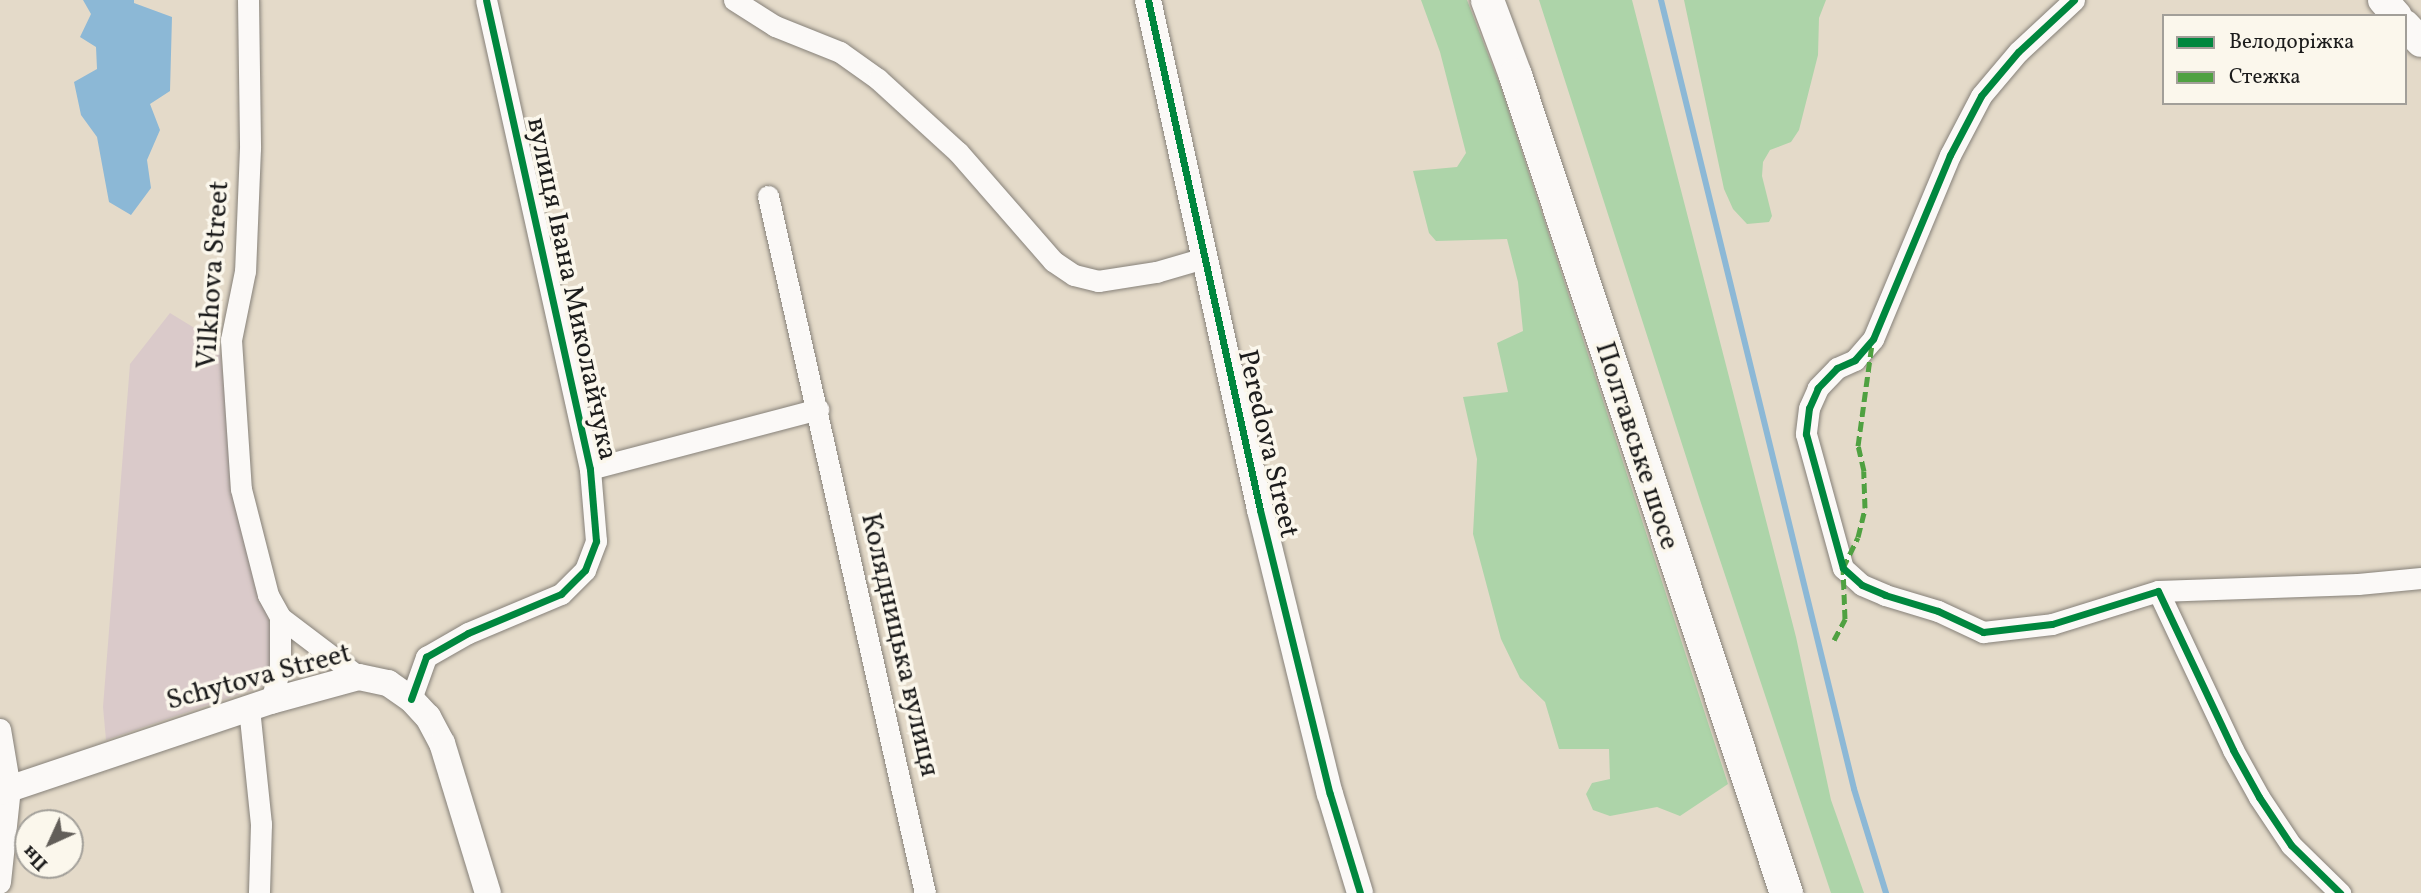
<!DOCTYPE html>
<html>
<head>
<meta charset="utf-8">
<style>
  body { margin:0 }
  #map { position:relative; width:2421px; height:893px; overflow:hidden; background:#e4dac9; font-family:Vollkorn,serif }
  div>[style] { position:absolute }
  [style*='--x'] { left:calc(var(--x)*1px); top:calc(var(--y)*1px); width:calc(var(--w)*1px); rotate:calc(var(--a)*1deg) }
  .industrial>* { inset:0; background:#dacaca }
  .green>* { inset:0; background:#add4a9 }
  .water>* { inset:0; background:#8cb8d6 }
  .stream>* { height:6px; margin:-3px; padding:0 3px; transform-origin:3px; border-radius:3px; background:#8cb8d6 }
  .roads { filter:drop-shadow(0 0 2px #868179) drop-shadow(0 0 2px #868179) }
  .minor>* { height:21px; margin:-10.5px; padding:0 10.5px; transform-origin:10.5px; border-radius:10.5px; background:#fbf9f7 }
  .tertiary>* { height:26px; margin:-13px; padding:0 13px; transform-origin:13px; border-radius:13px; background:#fbf9f7 }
  .secondary>* { height:30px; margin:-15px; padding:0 15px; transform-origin:15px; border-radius:15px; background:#fbf9f7 }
  .primary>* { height:33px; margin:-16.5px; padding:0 16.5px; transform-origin:16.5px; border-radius:16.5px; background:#fbf9f7 }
  .quiet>* { height:5px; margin-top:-2.5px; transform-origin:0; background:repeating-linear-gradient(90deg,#4fa141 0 10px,transparent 0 15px) }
  .cycleway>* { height:7px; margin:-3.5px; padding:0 3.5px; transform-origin:3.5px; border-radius:3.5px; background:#00873e }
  span { translate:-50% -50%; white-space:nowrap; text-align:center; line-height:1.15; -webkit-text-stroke:7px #fbf7ec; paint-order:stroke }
  .street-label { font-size:28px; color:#1c1c1c }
  .legend { position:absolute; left:2162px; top:14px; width:245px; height:91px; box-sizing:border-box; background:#fbf7ec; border:2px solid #a29f99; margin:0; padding:9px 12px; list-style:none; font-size:21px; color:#1c1c1c }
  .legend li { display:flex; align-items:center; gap:14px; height:35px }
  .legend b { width:35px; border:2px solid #a29f99 }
  .north { position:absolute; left:14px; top:809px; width:70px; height:70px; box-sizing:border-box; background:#fbf7ec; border:2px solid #a29f99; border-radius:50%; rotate:225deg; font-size:19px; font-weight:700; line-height:28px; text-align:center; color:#1c1c1c }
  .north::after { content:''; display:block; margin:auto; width:24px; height:32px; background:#625e59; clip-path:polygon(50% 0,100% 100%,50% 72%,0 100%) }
</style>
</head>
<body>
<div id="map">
  <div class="industrial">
    <i style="clip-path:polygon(170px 313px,219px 343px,238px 497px,276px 648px,275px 667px,263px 686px,106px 740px,103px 707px,130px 364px)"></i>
  </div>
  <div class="green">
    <i style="clip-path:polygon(1421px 0,1467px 0,1501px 88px,1728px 784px,1680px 816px,1657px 807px,1610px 816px,1593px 810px,1586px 794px,1592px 783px,1610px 779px,1609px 749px,1559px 749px,1545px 702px,1520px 678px,1501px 639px,1473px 534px,1477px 459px,1463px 397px,1508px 392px,1497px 343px,1523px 331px,1518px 282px,1507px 239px,1436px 241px,1429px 233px,1413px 171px,1457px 167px,1466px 153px,1440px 52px)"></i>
    <i style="clip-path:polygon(1539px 0,1632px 0,1796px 637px,1831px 800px,1864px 893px,1831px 893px,1700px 500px)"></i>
    <i style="clip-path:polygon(1684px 0,1826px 0,1819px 18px,1818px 55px,1799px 130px,1791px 142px,1770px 150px,1763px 162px,1762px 176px,1772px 216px,1769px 222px,1747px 224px,1733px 209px,1724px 189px)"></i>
  </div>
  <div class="water">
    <i style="clip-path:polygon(83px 0,134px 0,134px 3px,172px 17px,170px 91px,150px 104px,160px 130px,147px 160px,151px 188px,131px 215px,109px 202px,97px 137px,81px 115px,74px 82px,97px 69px,96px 47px,80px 37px,91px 14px)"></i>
  </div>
  <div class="stream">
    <i style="--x:1661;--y:0;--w:812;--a:76.25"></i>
    <i style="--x:1854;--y:789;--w:109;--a:72.9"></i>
  </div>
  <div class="roads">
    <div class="minor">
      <i style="--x:248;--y:0;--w:148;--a:89.2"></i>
      <i style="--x:250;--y:148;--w:123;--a:92.3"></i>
      <i style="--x:245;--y:271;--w:70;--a:101.5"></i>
      <i style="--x:231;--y:340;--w:149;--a:86.2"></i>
      <i style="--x:241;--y:489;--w:109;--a:75.7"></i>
      <i style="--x:268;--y:595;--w:25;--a:61"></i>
      <i style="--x:280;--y:617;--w:99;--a:37.2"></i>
      <i style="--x:734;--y:0;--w:49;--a:32.4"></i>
      <i style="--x:775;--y:26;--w:70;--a:21.8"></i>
      <i style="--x:840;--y:52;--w:47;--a:35.4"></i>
      <i style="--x:878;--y:79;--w:108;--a:42.4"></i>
      <i style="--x:958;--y:152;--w:145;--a:48.9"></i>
      <i style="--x:1053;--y:261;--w:25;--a:34"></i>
      <i style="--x:1074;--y:275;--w:25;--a:14"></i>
      <i style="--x:1098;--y:281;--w:59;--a:-8.8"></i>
      <i style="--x:1156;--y:272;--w:50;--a:-16.3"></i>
      <i style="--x:2074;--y:0;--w:76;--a:137.1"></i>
      <i style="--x:2018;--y:52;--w:57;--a:130.1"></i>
      <i style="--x:1981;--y:96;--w:67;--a:117.7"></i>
      <i style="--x:1950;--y:155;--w:199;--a:112.7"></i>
      <i style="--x:1873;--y:339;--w:28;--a:131"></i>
      <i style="--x:1855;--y:360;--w:20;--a:156"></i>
      <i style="--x:1837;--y:368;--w:28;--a:134"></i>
      <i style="--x:1818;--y:388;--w:22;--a:114"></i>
      <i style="--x:1809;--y:408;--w:26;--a:97"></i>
      <i style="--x:1806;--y:434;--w:139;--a:74.6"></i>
      <i style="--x:1843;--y:568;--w:25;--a:42"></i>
      <i style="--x:1862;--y:585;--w:25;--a:23"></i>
      <i style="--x:1885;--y:595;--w:55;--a:16.8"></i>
      <i style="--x:1938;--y:611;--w:50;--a:25"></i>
      <i style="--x:1983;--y:632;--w:69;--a:-6.6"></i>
      <i style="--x:2052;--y:624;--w:111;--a:-17.3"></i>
      <i style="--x:2158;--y:591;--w:176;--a:64.7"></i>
      <i style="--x:2233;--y:750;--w:54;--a:61"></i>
      <i style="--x:2259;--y:797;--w:58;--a:56.3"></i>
      <i style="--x:2291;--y:845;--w:69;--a:44.4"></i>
      <i style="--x:768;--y:196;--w:714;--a:77.31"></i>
      <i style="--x:590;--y:469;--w:236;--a:-14.7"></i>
      <i style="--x:2158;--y:591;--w:200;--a:-2"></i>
      <i style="--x:2358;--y:584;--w:63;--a:-5.4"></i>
      <i style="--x:411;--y:699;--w:45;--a:-70.3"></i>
      <i style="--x:426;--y:657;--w:48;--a:-29.7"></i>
      <i style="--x:468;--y:633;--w:101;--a:-22.8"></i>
      <i style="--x:561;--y:594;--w:34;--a:-45"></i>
      <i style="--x:585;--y:570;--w:31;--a:-69"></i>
      <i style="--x:596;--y:541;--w:72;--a:-94.8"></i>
      <i style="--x:590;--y:469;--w:480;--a:-102.5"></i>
      <i style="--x:271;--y:701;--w:34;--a:-75"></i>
      <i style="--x:280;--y:668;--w:51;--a:-90"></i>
      <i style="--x:249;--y:708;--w:117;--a:84.1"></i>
      <i style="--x:261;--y:824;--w:69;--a:91.7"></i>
      <i style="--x:0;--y:729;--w:60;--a:80.4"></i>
      <i style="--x:10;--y:788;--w:95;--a:96.1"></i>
    </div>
    <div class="tertiary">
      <i style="--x:1148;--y:0;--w:522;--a:77.61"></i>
      <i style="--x:1260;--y:510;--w:292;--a:76.2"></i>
      <i style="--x:1330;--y:794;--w:103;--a:73.1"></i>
      <i style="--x:0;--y:792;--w:286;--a:-18.6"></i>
      <i style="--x:271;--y:701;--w:91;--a:-15.3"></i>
      <i style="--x:359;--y:677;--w:30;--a:12"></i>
      <i style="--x:388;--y:683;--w:28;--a:35"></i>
      <i style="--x:411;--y:699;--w:25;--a:47"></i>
      <i style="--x:428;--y:717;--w:30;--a:62"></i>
      <i style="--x:442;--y:743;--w:157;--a:73"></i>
    </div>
    <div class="secondary">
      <i style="--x:2383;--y:0;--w:21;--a:49"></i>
      <i style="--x:2405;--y:25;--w:23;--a:47"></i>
    </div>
    <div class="primary">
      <i style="--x:1487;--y:0;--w:80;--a:69.5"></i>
      <i style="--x:1515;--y:75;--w:862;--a:71.67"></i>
    </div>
  </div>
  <div class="quiet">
    <i style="--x:1834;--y:640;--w:24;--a:-62"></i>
    <i style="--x:1845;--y:619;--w:51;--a:-92.2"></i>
    <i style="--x:1843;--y:568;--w:34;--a:-64"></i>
    <i style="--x:1858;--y:537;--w:30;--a:-76"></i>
    <i style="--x:1865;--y:508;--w:37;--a:-92"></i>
    <i style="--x:1864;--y:471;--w:26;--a:-103"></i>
    <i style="--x:1858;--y:446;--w:103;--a:-82.2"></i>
  </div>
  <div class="cycleway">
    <i style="--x:1148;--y:0;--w:522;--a:77.61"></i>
    <i style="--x:1260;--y:510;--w:292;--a:76.2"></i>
    <i style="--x:1330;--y:794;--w:103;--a:73.1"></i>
    <i style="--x:2074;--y:0;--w:76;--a:137.1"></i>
    <i style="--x:2018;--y:52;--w:57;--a:130.1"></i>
    <i style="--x:1981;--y:96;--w:67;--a:117.7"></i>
    <i style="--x:1950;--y:155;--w:199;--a:112.7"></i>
    <i style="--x:1873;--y:339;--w:28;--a:131"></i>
    <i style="--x:1855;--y:360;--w:20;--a:156"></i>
    <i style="--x:1837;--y:368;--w:28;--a:134"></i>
    <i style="--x:1818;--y:388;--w:22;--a:114"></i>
    <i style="--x:1809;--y:408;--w:26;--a:97"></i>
    <i style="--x:1806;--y:434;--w:139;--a:74.6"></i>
    <i style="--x:1843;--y:568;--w:25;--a:42"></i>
    <i style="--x:1862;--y:585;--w:25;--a:23"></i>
    <i style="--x:1885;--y:595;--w:55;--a:16.8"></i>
    <i style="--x:1938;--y:611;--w:50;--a:25"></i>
    <i style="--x:1983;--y:632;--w:69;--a:-6.6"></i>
    <i style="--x:2052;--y:624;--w:111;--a:-17.3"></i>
    <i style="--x:2158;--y:591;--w:176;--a:64.7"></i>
    <i style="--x:2233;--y:750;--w:54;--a:61"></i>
    <i style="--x:2259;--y:797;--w:58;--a:56.3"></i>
    <i style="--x:2291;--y:845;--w:69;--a:44.4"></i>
    <i style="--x:411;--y:699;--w:45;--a:-70.3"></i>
    <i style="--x:426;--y:657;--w:48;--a:-29.7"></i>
    <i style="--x:468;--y:633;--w:101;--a:-22.8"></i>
    <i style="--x:561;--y:594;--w:34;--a:-45"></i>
    <i style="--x:585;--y:570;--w:31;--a:-69"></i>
    <i style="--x:596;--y:541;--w:72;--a:-94.8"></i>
    <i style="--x:590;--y:469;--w:480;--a:-102.5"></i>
  </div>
  <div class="street-label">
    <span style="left:214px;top:275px;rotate:-86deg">Vilkhova Street</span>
    <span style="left:571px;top:289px;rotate:78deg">вулиця Івана Миколайчука</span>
    <span style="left:1267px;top:444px;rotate:77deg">Peredova Street</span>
    <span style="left:1636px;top:446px;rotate:72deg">Полтавське шосе</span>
    <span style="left:899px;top:645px;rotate:77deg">Колядницька вулиця</span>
    <span style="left:259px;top:678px;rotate:-15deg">Schytova Street</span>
  </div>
  <ul class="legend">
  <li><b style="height:9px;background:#00873e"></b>Велодоріжка</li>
  <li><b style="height:9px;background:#4fa141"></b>Стежка</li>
  </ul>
  <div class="north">Пн</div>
</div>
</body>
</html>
